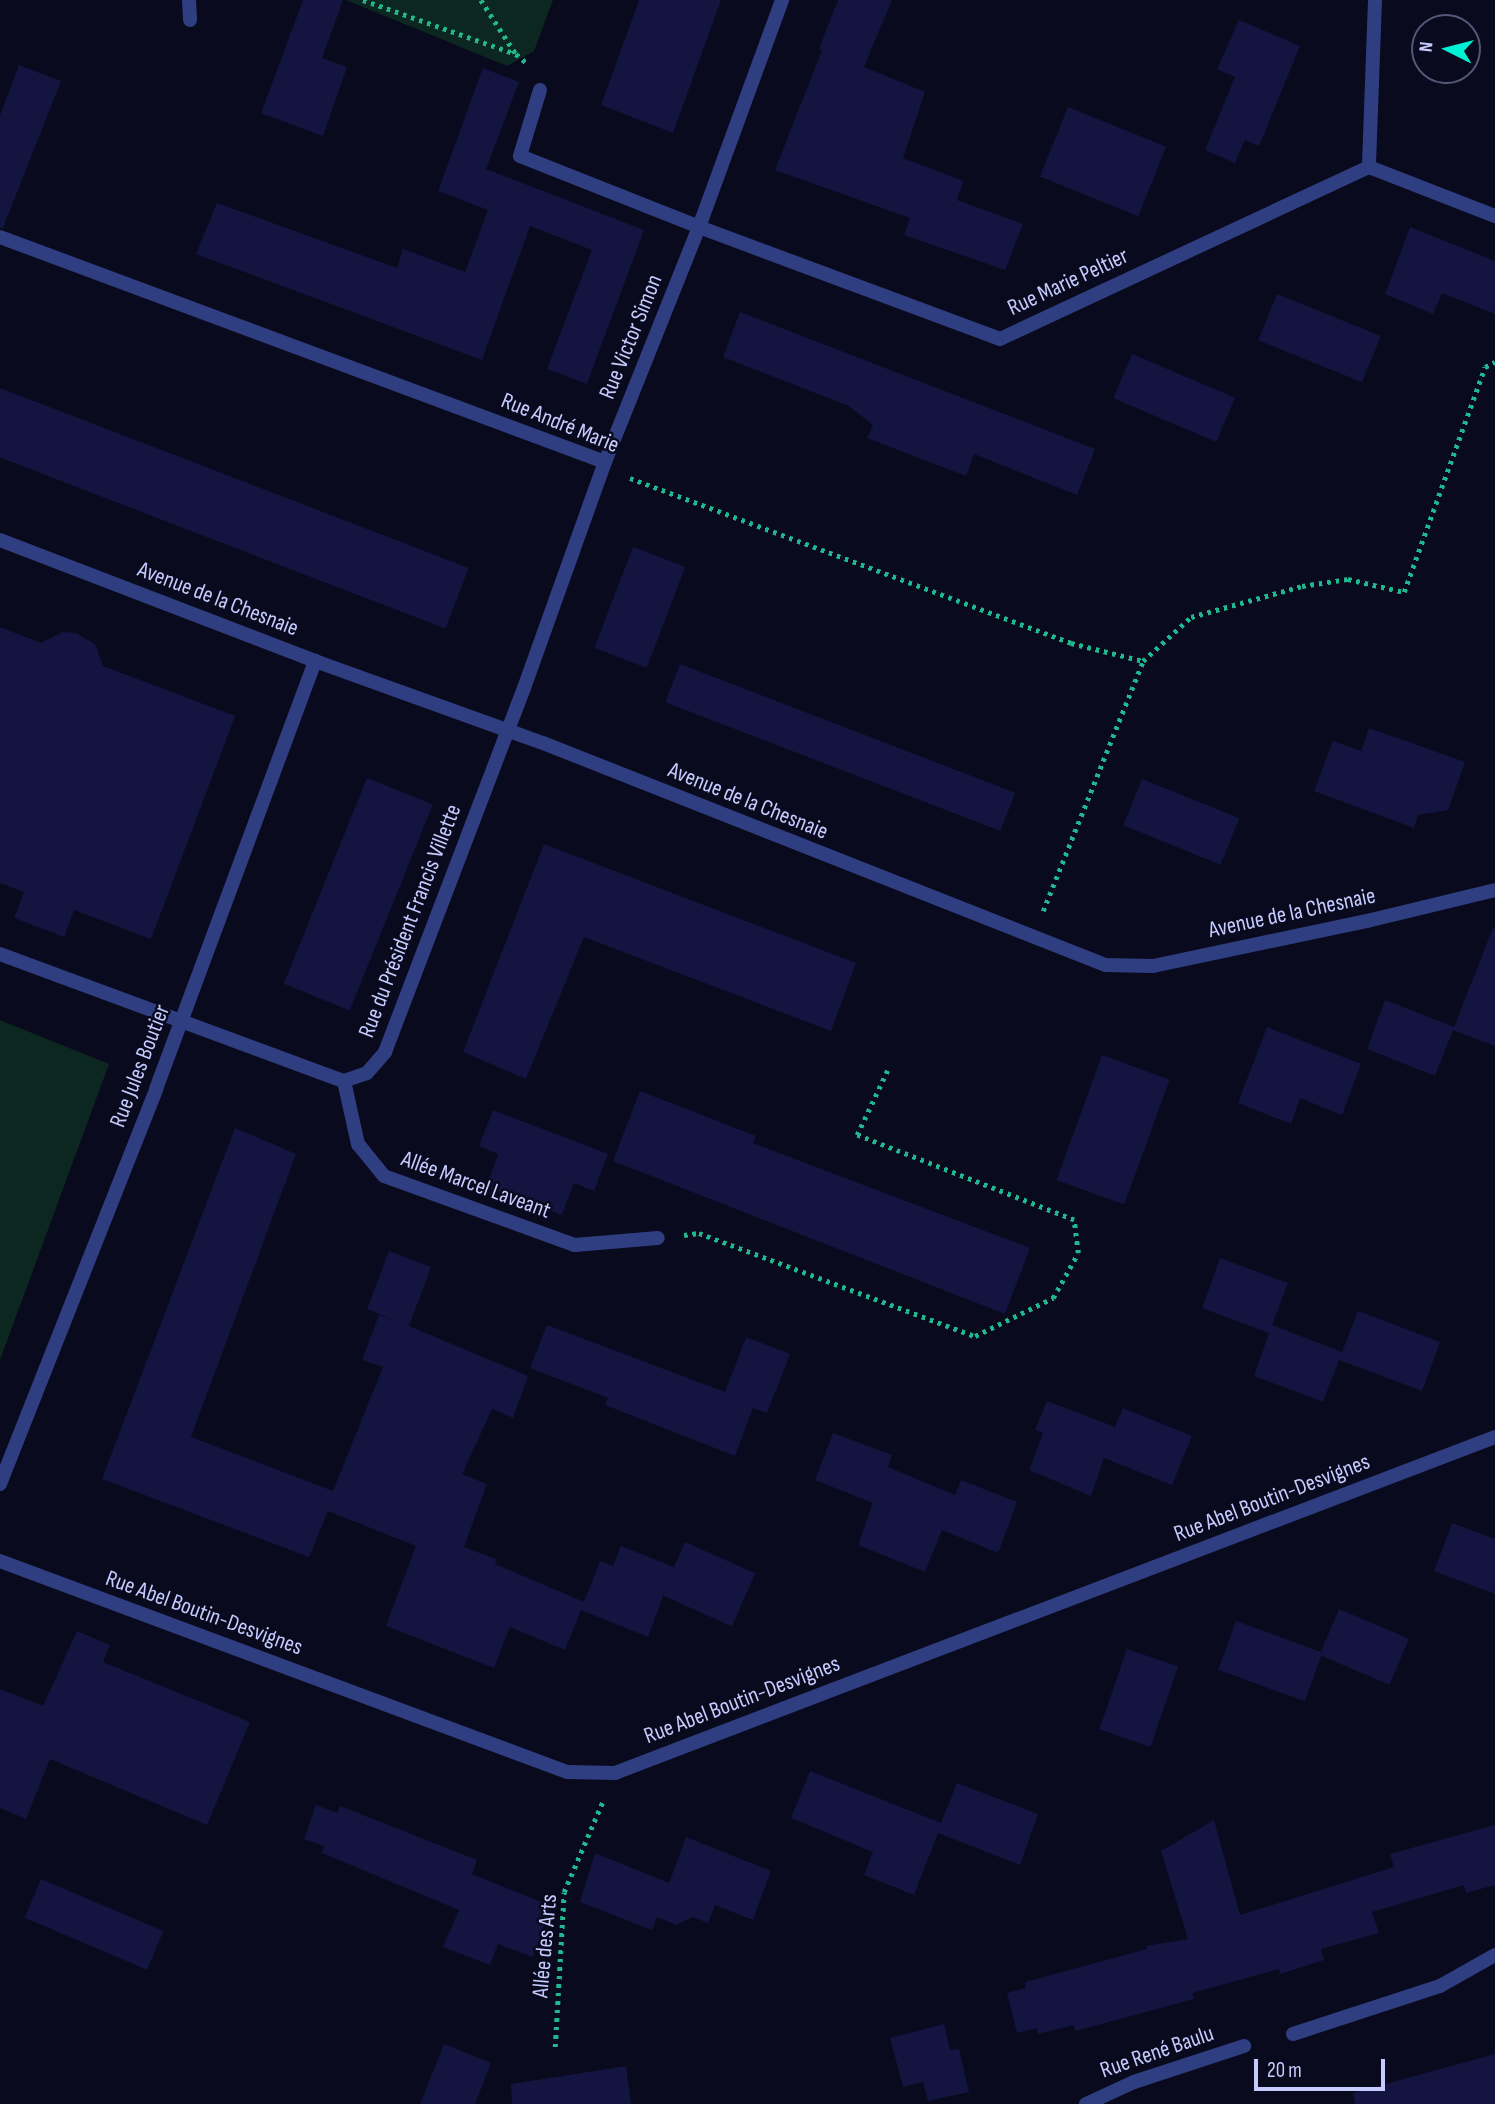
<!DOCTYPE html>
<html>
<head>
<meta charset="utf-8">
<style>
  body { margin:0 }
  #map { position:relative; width:1495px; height:2104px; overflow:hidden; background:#090a1d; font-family:"Sofia Sans Condensed",sans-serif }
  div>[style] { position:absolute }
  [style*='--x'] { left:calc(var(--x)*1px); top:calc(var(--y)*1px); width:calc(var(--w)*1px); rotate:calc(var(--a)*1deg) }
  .green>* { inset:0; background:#0c2720 }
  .building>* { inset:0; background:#131440; transform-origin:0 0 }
  .path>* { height:4.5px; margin-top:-2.25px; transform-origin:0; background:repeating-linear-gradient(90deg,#20b88e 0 3.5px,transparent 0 8.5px) }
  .service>* { height:14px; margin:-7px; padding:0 7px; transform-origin:7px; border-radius:7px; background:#2f3e81 }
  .minor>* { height:14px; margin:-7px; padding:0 7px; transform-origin:7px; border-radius:7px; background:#2f3e81 }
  span { translate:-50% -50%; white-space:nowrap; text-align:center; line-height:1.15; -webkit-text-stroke:5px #090a1d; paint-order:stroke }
  .street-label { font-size:23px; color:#c5cbff }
  .north { position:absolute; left:1411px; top:14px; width:70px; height:70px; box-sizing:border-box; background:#090a1d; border:2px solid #545777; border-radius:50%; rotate:276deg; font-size:19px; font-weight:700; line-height:28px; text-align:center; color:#c5cbff }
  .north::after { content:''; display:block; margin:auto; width:24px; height:32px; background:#00f0d4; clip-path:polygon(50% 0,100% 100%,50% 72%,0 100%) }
  .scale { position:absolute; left:1254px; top:2059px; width:131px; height:32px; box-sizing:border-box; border:4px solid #c5cbff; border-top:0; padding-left:9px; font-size:21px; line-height:24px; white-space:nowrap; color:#c5cbff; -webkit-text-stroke:5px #090a1d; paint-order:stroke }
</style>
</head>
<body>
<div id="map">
  <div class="green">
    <i style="clip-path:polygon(346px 0,553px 0,534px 51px,507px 66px)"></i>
    <i style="clip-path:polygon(0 1020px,109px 1064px,0 1360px)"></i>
  </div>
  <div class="building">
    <i style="clip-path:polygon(303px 0,343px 0,322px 58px,347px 67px,323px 136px,261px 113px)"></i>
    <i style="clip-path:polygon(639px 0,721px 0,673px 133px,601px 105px)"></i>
    <i style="clip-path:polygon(838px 0,892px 0,864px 67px,925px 92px,903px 158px,963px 181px,957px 200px,1023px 224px,1005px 270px,904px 235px,910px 218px,775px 170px,822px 50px,819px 49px)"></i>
    <i style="clip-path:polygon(1239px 20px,1300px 46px,1259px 146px,1245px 140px,1235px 163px,1205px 150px,1235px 77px,1217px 69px)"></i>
    <i style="clip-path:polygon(19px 65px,61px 81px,3px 228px,0 228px,0 115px)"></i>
    <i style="clip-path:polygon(483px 68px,519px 82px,486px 169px,644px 230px,587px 384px,547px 369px,592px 250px,530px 226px,482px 360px,196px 254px,217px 203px,397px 268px,403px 249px,465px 272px,488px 210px,438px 191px)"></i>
    <i style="left:1068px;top:107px;width:106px;height:75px;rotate:22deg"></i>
    <i style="clip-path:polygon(1410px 227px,1495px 261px,1495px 314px,1442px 293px,1433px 314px,1385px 294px)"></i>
    <i style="left:1277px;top:294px;width:112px;height:50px;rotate:22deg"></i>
    <i style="clip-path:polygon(740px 312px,1095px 449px,1077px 495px,974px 454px,966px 476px,867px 438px,873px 425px,849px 406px,723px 357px)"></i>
    <i style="left:1132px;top:354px;width:112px;height:48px;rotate:23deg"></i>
    <i style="left:0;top:388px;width:502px;height:65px;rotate:21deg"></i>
    <i style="left:633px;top:547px;width:56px;height:108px;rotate:21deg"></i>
    <i style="clip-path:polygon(0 627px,41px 643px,63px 632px,76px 633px,95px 644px,103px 666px,235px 716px,151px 939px,74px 910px,64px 937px,14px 918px,24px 892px,0 883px)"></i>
    <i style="left:680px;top:664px;width:359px;height:41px;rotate:21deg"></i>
    <i style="clip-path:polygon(1369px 728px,1465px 762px,1448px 810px,1418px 815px,1414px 828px,1314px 791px,1333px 741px,1361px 751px)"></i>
    <i style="left:367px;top:778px;width:71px;height:222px;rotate:22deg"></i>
    <i style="left:1142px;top:779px;width:105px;height:50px;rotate:22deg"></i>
    <i style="clip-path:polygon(544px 844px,856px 963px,831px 1031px,584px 937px,526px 1079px,463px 1052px)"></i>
    <i style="clip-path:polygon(1493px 928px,1495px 929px,1495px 1046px,1453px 1030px,1435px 1076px,1367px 1049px,1385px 1000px,1454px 1027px)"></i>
    <i style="clip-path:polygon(1267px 1027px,1361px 1064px,1342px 1115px,1300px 1098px,1291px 1124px,1238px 1103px)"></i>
    <i style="left:1102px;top:1055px;width:72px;height:133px;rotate:20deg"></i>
    <i style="clip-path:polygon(640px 1091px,756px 1136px,753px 1143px,1030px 1248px,1005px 1314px,613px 1161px)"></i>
    <i style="clip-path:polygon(493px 1110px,608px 1154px,594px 1191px,574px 1183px,562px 1215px,486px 1188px,498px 1154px,479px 1146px)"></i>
    <i style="clip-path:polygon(235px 1128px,296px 1154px,191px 1437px,333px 1491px,383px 1367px,362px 1360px,379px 1315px,398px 1322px,367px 1309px,389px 1251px,431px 1267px,409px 1326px,528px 1376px,513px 1418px,492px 1409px,462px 1474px,487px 1484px,464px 1547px,496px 1559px,495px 1564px,584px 1602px,600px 1561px,613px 1566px,621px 1546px,674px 1567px,648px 1637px,581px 1610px,565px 1650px,510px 1627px,494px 1668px,386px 1626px,416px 1546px,328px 1511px,309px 1557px,102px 1479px)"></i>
    <i style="clip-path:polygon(1220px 1258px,1288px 1283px,1272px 1325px,1342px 1352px,1358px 1311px,1440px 1342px,1422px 1391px,1339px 1360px,1323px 1402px,1254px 1376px,1269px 1333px,1202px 1308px)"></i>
    <i style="clip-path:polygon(547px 1325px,725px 1392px,746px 1337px,790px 1354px,767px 1413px,753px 1408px,735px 1456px,605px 1405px,608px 1398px,530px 1368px)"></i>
    <i style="clip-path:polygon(1047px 1401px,1115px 1427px,1123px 1408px,1192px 1436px,1172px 1485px,1104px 1458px,1091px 1496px,1029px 1470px,1043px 1433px,1035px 1430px)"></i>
    <i style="clip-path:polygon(833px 1433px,892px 1455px,888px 1467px,955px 1495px,961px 1480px,1017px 1502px,998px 1553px,942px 1530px,925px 1572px,858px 1545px,873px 1503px,815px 1480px)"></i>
    <i style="clip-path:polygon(1452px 1523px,1495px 1539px,1495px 1594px,1434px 1571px)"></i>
    <i style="left:685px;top:1542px;width:77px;height:58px;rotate:24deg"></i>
    <i style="left:1339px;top:1609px;width:76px;height:50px;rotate:23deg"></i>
    <i style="left:1236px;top:1621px;width:92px;height:52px;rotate:20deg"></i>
    <i style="clip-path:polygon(77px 1631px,110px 1645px,103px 1662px,250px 1722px,207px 1825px,50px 1759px,26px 1819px,0 1808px,0 1689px,43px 1706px)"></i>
    <i style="left:1127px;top:1649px;width:54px;height:85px;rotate:19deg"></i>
    <i style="clip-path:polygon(810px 1771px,941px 1823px,957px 1783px,1038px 1814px,1020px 1865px,938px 1833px,914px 1895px,864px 1875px,873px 1852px,791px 1818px)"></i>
    <i style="clip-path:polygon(316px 1805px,337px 1813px,340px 1806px,477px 1860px,472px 1874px,551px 1906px,533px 1957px,498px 1944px,490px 1965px,443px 1947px,459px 1910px,322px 1853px,324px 1846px,304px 1839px)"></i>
    <i style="clip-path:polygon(1214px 1820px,1240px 1915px,1394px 1867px,1390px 1854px,1495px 1825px,1495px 1885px,1466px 1893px,1464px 1885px,1372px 1912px,1379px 1933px,1321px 1949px,1324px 1960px,1280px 1974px,1279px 1969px,1192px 1993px,1194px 1999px,1075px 2031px,1074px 2025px,1038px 2034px,1037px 2028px,1017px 2033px,1007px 1993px,1026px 1988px,1025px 1982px,1147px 1949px,1146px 1946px,1188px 1939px,1161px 1851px)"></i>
    <i style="clip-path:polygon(686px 1837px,771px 1871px,753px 1920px,715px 1905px,708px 1923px,693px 1917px,676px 1925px,657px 1917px,652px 1930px,580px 1902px,595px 1853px,669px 1883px)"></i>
    <i style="left:41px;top:1879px;width:133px;height:42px;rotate:23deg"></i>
    <i style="clip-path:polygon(944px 2024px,950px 2050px,959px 2049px,969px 2092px,928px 2101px,923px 2082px,903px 2087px,890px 2038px)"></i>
    <i style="clip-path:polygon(444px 2044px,491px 2063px,475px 2104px,420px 2104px)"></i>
    <i style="clip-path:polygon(1495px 2054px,1495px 2104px,1355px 2104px,1353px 2093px)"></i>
    <i style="clip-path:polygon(626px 2066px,631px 2104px,512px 2104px,511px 2084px)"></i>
  </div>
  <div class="path">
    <i style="--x:363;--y:0;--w:162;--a:19.4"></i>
    <i style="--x:481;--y:0;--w:64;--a:57.1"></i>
    <i style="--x:516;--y:54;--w:16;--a:40"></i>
    <i style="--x:630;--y:478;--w:471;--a:20.5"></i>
    <i style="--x:1071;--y:643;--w:74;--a:14"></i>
    <i style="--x:1043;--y:911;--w:269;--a:-68.2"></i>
    <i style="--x:1143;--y:661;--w:65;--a:-42.5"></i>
    <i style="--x:1191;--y:617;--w:115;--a:-15.6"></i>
    <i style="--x:1302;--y:586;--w:47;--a:-8.7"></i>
    <i style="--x:1348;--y:579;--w:57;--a:13.1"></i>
    <i style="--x:1404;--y:592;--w:239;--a:-70.2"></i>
    <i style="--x:1485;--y:367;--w:11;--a:-27"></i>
    <i style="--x:684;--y:1235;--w:15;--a:-8"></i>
    <i style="--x:699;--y:1233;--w:295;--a:20.5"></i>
    <i style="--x:975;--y:1336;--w:87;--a:-26"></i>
    <i style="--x:1053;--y:1298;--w:51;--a:-60.9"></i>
    <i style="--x:1078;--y:1253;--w:33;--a:-97"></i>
    <i style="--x:1074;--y:1220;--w:233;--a:-158.6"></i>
    <i style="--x:857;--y:1135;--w:75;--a:-64.8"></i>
    <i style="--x:555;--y:2047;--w:155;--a:-86.7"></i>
    <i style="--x:564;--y:1892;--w:99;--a:-66.8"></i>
  </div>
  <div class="service">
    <i style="--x:189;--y:0;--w:20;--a:87"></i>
    <i style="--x:540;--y:90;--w:69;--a:106.9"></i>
    <i style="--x:520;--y:156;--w:193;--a:21.6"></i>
  </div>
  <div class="minor">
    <i style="--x:1375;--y:0;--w:167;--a:92.1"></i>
    <i style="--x:1369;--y:167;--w:135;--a:21.3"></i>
    <i style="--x:699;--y:227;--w:321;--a:20.4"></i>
    <i style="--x:1000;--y:339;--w:407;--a:-25"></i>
    <i style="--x:0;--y:237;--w:645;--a:20.4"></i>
    <i style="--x:0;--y:540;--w:337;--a:21"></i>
    <i style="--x:315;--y:661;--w:242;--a:19.8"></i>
    <i style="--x:543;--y:743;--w:604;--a:21.55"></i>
    <i style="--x:1105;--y:965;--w:48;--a:1.2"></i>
    <i style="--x:1153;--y:966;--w:219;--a:-11.9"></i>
    <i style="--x:1367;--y:921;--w:132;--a:-13.6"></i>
    <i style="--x:0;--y:954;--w:367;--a:20.3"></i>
    <i style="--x:344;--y:1081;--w:24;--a:-19"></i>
    <i style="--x:367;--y:1073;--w:28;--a:-49"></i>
    <i style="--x:385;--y:1052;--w:390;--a:-69.1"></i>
    <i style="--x:524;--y:688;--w:240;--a:-70.3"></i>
    <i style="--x:605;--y:462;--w:253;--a:-68.2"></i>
    <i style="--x:699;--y:227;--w:242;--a:-69.9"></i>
    <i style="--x:344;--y:1081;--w:65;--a:77.5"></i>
    <i style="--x:358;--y:1144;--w:41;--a:50.9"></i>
    <i style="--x:384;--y:1176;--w:203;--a:19.9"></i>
    <i style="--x:575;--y:1245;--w:83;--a:-4.8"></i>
    <i style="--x:0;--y:1484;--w:425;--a:-68.4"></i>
    <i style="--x:156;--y:1089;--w:457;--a:-69.6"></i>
    <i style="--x:0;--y:1561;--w:605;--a:20.41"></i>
    <i style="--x:567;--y:1772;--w:48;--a:1.2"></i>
    <i style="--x:615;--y:1773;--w:942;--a:-20.9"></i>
    <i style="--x:1293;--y:2034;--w:155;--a:-18.1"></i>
    <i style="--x:1440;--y:1986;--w:63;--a:-29.4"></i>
    <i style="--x:1086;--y:2104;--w:53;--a:-24.6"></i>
    <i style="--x:1134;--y:2082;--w:116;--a:-18.1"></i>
  </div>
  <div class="street-label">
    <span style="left:1068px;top:282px;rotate:-25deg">Rue Marie Peltier</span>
    <span style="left:631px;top:337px;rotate:-68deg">Rue Victor Simon</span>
    <span style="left:560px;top:423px;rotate:22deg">Rue André Marie</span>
    <span style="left:218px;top:599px;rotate:21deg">Avenue de la Chesnaie</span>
    <span style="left:748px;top:801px;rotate:22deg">Avenue de la Chesnaie</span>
    <span style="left:1292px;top:913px;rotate:-12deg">Avenue de la Chesnaie</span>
    <span style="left:410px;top:921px;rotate:-69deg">Rue du Président Francis Villette</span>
    <span style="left:140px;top:1066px;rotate:-69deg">Rue Jules Boutier</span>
    <span style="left:476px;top:1185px;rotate:20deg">Allée Marcel Laveant</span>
    <span style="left:1272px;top:1498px;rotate:-21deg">Rue Abel Boutin-Desvignes</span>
    <span style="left:204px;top:1613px;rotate:20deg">Rue Abel Boutin-Desvignes</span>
    <span style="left:742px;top:1700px;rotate:-21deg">Rue Abel Boutin-Desvignes</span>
    <span style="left:545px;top:1946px;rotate:-85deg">Allée des Arts</span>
    <span style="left:1157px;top:2052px;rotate:-19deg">Rue René Baulu</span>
  </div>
  <div class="north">N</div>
  <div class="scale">20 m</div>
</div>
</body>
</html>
